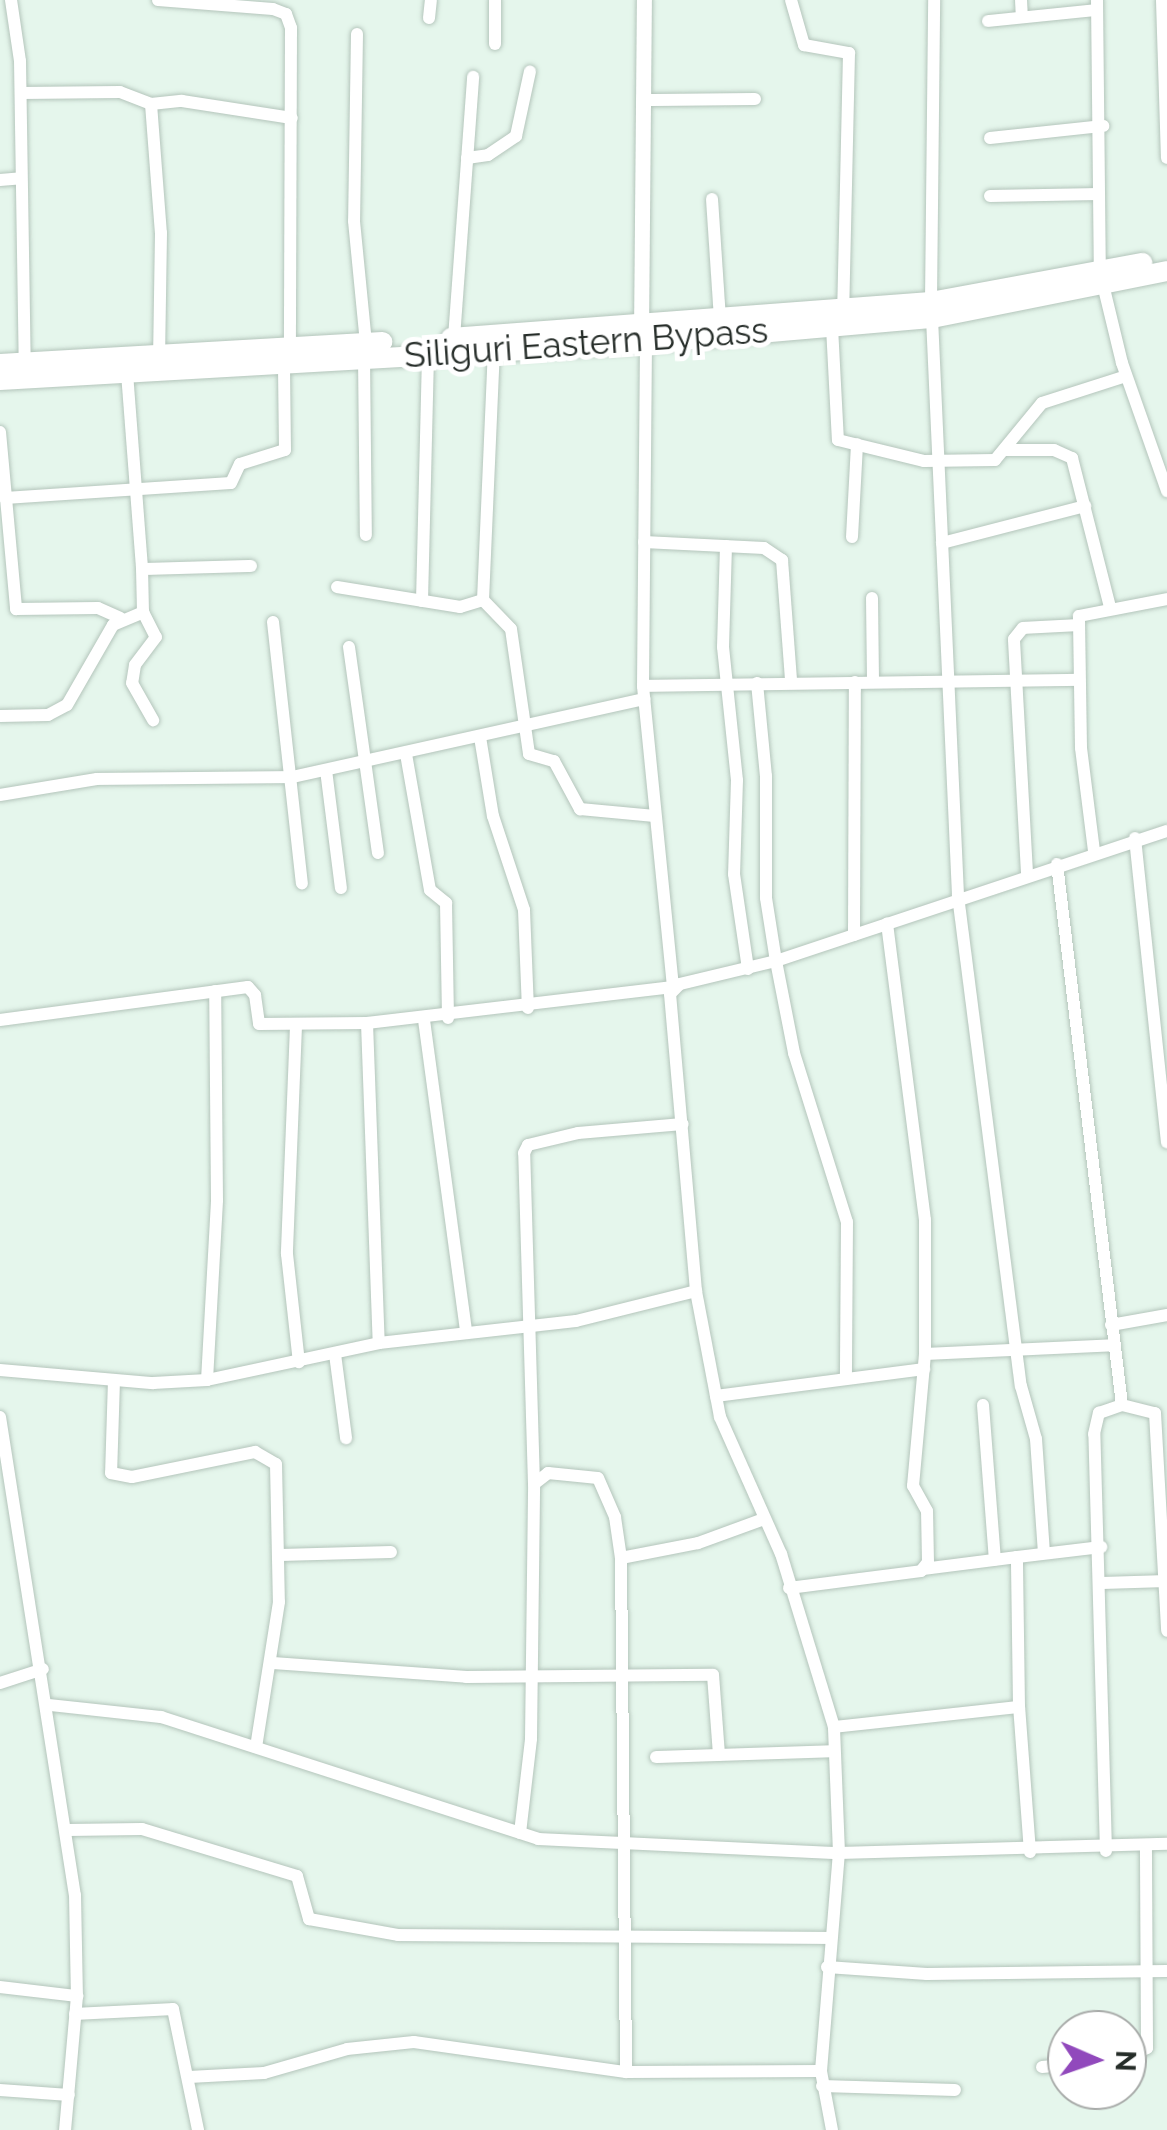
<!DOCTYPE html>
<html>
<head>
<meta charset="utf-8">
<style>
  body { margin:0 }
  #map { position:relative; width:1167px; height:2130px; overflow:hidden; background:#e5f6ec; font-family:Raleway,sans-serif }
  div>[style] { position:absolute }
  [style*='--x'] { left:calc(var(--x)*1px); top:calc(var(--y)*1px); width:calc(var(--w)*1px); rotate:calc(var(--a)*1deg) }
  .roads { filter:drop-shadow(0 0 2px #b4c5bb) drop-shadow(0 0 2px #b4c5bb) }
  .minor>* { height:12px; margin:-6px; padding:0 6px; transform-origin:6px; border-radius:6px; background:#fff }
  .tertiary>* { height:15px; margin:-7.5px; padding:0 7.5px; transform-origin:7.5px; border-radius:7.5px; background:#fff }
  .primary>* { height:20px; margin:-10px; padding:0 10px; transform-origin:10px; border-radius:10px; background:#fff }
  span { translate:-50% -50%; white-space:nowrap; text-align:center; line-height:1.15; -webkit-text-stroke:10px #fff; paint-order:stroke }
  .street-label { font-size:35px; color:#262d29 }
  .north { position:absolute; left:1047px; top:2010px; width:100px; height:100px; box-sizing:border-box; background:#fff; border:2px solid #a8aba9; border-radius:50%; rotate:92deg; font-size:28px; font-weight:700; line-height:40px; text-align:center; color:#262d29 }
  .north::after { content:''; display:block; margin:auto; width:35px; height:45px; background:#9149bc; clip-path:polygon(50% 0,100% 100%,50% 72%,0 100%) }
</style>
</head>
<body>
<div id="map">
  <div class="roads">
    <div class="minor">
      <i style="--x:11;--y:0;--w:62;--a:81.6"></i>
      <i style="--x:20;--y:61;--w:306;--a:89.1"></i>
      <i style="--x:158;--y:0;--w:115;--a:4.5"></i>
      <i style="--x:273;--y:9;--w:14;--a:21"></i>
      <i style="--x:286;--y:14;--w:15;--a:70"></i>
      <i style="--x:291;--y:28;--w:319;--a:90.2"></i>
      <i style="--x:495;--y:0;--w:44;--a:90"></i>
      <i style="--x:791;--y:0;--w:47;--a:73.9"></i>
      <i style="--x:804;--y:45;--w:46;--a:10.1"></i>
      <i style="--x:849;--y:53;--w:256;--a:91.3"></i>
      <i style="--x:1021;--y:0;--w:17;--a:87"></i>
      <i style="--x:1097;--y:0;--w:272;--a:89.4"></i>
      <i style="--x:1100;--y:272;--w:94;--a:76.4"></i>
      <i style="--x:1122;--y:363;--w:136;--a:70.6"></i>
      <i style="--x:1162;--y:0;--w:158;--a:88.2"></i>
      <i style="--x:429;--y:18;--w:18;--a:-84"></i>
      <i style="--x:988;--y:21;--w:109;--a:-5.8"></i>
      <i style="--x:357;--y:34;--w:187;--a:90.9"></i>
      <i style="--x:354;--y:221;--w:123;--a:84.4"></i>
      <i style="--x:21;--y:93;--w:99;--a:-0.6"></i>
      <i style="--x:120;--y:92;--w:33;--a:21"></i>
      <i style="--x:151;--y:104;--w:129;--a:85.6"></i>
      <i style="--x:161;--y:233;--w:122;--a:90.9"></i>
      <i style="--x:642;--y:100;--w:113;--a:-0.5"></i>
      <i style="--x:151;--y:104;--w:31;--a:-6"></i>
      <i style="--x:182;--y:101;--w:111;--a:8.8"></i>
      <i style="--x:990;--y:138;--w:114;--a:-6.1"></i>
      <i style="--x:467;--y:158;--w:21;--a:-8"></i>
      <i style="--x:488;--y:155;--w:34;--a:-34"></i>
      <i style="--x:516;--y:136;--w:66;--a:-77.8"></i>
      <i style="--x:0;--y:180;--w:21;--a:-5"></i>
      <i style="--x:990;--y:196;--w:109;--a:-1.1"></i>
      <i style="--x:712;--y:199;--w:121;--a:86.2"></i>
      <i style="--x:931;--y:302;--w:302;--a:-89.4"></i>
      <i style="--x:932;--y:318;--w:579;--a:87.42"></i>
      <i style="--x:958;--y:896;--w:494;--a:82.7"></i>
      <i style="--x:1021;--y:1386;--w:55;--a:74.2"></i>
      <i style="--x:1036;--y:1439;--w:114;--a:86"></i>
      <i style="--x:832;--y:327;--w:113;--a:87"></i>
      <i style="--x:838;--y:440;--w:89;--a:13.7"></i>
      <i style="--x:924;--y:461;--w:71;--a:-0.8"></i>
      <i style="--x:995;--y:460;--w:74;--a:-50.5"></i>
      <i style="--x:1042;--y:403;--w:88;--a:-17.8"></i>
      <i style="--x:454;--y:338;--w:262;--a:-85.8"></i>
      <i style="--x:364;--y:357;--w:178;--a:89.4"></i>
      <i style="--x:127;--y:373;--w:197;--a:85.6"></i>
      <i style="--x:142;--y:569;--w:109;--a:-1.6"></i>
      <i style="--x:0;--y:432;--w:178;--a:84.8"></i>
      <i style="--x:16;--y:609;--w:82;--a:-0.7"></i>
      <i style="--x:98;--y:608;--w:24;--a:24"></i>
      <i style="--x:1004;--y:450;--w:50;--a:0"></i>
      <i style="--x:1054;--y:450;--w:20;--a:24"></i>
      <i style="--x:1072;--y:458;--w:154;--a:75.7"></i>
      <i style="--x:5;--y:498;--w:226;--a:-3.8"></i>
      <i style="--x:231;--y:483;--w:21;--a:-65"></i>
      <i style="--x:240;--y:464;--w:47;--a:-17.3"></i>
      <i style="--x:285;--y:450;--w:88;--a:-90.7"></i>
      <i style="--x:852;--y:537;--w:93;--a:-86.9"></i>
      <i style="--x:644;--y:542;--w:120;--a:2.9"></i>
      <i style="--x:764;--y:548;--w:22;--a:34"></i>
      <i style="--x:782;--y:560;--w:121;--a:85.7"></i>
      <i style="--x:942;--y:543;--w:148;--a:-14.5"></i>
      <i style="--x:726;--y:546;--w:101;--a:91.7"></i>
      <i style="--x:723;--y:647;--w:134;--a:84"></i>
      <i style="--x:737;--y:780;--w:94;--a:91.8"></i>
      <i style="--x:734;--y:874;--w:96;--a:81.6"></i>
      <i style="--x:337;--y:587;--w:125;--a:9.2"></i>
      <i style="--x:460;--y:607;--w:24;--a:-17"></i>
      <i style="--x:483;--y:600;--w:251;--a:-87.5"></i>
      <i style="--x:872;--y:598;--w:84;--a:89.3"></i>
      <i style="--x:483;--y:600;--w:40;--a:46"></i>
      <i style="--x:511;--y:629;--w:126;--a:81.8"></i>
      <i style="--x:529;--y:754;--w:26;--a:16"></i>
      <i style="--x:554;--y:761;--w:55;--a:61.6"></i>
      <i style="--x:580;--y:809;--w:75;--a:5.3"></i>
      <i style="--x:422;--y:601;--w:248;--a:-88.6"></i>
      <i style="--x:143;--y:612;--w:28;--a:63"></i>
      <i style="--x:156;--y:637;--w:35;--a:127"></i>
      <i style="--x:135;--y:665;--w:18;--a:99"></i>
      <i style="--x:132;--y:683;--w:43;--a:60.4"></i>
      <i style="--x:273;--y:622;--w:263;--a:83.7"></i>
      <i style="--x:349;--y:647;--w:208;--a:82"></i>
      <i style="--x:757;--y:683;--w:93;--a:84.5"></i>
      <i style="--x:766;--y:776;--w:122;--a:90"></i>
      <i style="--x:766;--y:898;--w:64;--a:81"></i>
      <i style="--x:776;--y:961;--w:94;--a:78.9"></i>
      <i style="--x:794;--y:1053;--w:177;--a:72.6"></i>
      <i style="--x:847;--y:1222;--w:154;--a:90.4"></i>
      <i style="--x:643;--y:686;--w:435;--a:-0.8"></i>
      <i style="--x:0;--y:716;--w:48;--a:-1.2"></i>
      <i style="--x:48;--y:715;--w:21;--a:-28"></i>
      <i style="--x:67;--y:705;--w:92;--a:-60.1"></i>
      <i style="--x:113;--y:625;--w:33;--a:-23"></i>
      <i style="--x:143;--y:612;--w:43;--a:-91.3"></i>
      <i style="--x:480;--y:737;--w:80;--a:80.7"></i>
      <i style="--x:493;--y:816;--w:99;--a:71.7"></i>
      <i style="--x:524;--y:910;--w:98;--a:87.7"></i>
      <i style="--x:406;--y:754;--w:138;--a:80"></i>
      <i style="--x:430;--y:890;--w:21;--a:39"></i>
      <i style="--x:446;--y:903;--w:115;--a:89"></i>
      <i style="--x:326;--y:770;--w:119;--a:82.8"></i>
      <i style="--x:0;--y:795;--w:98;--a:-9.4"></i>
      <i style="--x:97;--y:779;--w:195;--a:-0.6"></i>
      <i style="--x:292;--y:777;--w:361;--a:-12.5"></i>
      <i style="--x:1135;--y:838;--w:306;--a:84"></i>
      <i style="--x:1094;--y:851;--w:104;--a:-97.2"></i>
      <i style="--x:1081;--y:748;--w:132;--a:-90.9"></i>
      <i style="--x:1079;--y:616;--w:90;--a:-10.9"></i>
      <i style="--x:1057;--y:864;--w:545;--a:83.15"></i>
      <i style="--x:1027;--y:873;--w:234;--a:-93.2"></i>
      <i style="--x:1014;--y:639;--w:14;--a:-51"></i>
      <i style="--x:1023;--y:628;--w:55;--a:-3.1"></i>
      <i style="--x:854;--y:935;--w:253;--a:-89.8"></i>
      <i style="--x:0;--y:1020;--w:250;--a:-7.6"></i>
      <i style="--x:248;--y:987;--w:11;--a:49"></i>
      <i style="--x:255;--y:995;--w:29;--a:82"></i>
      <i style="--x:259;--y:1024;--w:108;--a:-0.5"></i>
      <i style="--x:367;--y:1023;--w:308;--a:-6.7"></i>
      <i style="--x:673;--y:987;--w:302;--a:-95.7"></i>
      <i style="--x:643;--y:686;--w:343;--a:-89.5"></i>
      <i style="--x:424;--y:1020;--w:312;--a:82.3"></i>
      <i style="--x:367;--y:1023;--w:320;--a:87.9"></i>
      <i style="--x:296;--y:1026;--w:228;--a:92.3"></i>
      <i style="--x:287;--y:1254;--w:109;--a:83.7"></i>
      <i style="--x:1111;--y:1325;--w:57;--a:-10.1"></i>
      <i style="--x:335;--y:1354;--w:85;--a:82.5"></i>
      <i style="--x:925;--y:1354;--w:188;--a:-2.7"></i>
      <i style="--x:0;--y:1370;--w:154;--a:4.9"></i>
      <i style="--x:153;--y:1383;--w:54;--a:-3.2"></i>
      <i style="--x:207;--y:1380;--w:176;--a:-12.1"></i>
      <i style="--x:379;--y:1343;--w:198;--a:-6.4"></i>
      <i style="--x:576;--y:1321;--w:124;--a:-14"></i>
      <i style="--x:114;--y:1380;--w:93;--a:91.8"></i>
      <i style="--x:111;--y:1473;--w:21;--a:11"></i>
      <i style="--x:132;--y:1477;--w:126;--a:-11.5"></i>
      <i style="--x:255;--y:1452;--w:24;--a:30"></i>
      <i style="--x:276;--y:1464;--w:138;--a:88.8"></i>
      <i style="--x:279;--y:1602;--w:147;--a:99"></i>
      <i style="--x:207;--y:1380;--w:180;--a:-86.8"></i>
      <i style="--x:217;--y:1200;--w:209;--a:-90.5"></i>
      <i style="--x:716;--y:1396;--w:210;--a:-7.4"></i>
      <i style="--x:983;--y:1405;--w:155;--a:85.6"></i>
      <i style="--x:0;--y:1417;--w:484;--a:81.1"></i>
      <i style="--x:75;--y:1895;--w:101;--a:88.9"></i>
      <i style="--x:77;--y:1996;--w:135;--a:95.1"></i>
      <i style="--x:534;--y:1484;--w:18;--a:-38"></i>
      <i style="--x:548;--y:1473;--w:50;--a:5.7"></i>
      <i style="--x:598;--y:1478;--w:43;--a:66.4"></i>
      <i style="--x:615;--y:1517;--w:41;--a:81.7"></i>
      <i style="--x:621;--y:1558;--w:514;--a:89.44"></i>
      <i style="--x:280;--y:1555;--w:111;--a:-1.5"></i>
      <i style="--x:621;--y:1558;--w:78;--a:-11"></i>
      <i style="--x:698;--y:1543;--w:70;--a:-20"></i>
      <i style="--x:923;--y:1569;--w:95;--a:-7.3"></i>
      <i style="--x:1102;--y:1583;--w:65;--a:-1.8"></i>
      <i style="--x:789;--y:1588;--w:133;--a:-7.3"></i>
      <i style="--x:921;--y:1571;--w:11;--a:-52"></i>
      <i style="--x:928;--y:1562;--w:51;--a:-91.1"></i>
      <i style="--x:927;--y:1511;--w:29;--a:-119"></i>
      <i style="--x:913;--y:1486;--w:133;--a:-84.8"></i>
      <i style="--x:925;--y:1354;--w:134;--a:-90"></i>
      <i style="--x:925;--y:1220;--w:299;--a:-97.3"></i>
      <i style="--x:273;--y:1663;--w:194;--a:4.1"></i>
      <i style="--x:466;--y:1677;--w:247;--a:-0.5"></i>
      <i style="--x:713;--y:1675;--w:80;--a:85.7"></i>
      <i style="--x:0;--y:1683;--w:45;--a:-18"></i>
      <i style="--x:50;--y:1705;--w:112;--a:6.2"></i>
      <i style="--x:161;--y:1717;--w:396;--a:17.9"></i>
      <i style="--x:538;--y:1839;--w:301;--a:2.7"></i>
      <i style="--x:839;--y:1853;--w:328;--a:-1.6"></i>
      <i style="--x:834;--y:1727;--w:186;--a:-6.2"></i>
      <i style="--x:656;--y:1757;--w:177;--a:-1.9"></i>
      <i style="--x:67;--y:1830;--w:75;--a:-0.8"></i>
      <i style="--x:142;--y:1829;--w:162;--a:16.9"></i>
      <i style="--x:297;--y:1876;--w:45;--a:74.4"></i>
      <i style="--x:309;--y:1919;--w:90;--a:10.2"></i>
      <i style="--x:398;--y:1935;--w:432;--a:0.4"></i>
      <i style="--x:520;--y:1833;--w:95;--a:-83.3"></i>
      <i style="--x:531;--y:1739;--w:255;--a:-89.3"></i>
      <i style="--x:534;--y:1484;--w:331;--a:-91.7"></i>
      <i style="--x:524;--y:1153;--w:9;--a:-63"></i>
      <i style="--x:528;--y:1145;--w:51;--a:-13.5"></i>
      <i style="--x:578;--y:1133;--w:105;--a:-4.9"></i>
      <i style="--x:1106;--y:1851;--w:417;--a:-91.6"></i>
      <i style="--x:1094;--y:1434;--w:22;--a:-77"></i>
      <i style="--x:1099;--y:1413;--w:24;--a:-19"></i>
      <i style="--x:1122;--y:1405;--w:34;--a:14"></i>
      <i style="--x:1155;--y:1413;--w:218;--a:86.8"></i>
      <i style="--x:1030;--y:1852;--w:145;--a:-94.3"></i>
      <i style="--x:1019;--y:1707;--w:150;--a:-90.8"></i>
      <i style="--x:1017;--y:1557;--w:85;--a:-6.8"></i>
      <i style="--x:827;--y:1967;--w:100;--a:4"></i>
      <i style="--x:927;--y:1974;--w:240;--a:-0.7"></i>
      <i style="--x:0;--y:1987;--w:78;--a:6.7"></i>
      <i style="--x:75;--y:2014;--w:98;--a:-2.9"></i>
      <i style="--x:173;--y:2009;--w:124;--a:78.3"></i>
      <i style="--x:1127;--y:2059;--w:23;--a:-29"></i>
      <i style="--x:1147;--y:2048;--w:200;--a:-90.3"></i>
      <i style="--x:1042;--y:2067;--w:25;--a:-5"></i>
      <i style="--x:189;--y:2077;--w:75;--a:-3.1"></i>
      <i style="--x:264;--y:2073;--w:86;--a:-16.1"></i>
      <i style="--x:347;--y:2049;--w:67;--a:-6"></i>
      <i style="--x:414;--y:2042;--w:214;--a:8.1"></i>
      <i style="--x:626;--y:2072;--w:195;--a:-0.3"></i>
      <i style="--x:822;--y:2086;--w:133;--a:1.7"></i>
      <i style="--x:0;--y:2090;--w:69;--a:4.1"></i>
      <i style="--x:832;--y:2130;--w:60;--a:-100.6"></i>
      <i style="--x:821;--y:2071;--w:219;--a:-85.3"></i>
      <i style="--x:839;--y:1853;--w:126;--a:-92.3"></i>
      <i style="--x:834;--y:1727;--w:181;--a:-107"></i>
      <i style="--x:781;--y:1554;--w:150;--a:-114"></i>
      <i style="--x:720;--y:1417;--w:128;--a:-100.8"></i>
      <i style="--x:696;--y:1291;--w:298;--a:-95"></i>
      <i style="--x:670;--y:994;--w:14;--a:-45"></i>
      <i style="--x:680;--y:984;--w:99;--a:-13.5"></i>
      <i style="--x:776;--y:961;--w:412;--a:-18.4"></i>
    </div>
    <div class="tertiary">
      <i style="--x:641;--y:334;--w:334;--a:-89.5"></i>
    </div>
    <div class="primary">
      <i style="--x:451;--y:338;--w:481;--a:-4.3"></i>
      <i style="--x:931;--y:302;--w:215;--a:-10.5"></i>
      <i style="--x:0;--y:364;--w:383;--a:-3.3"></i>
      <i style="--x:0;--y:380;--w:647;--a:-3.28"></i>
      <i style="--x:646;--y:343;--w:287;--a:-5"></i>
      <i style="--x:932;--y:318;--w:240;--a:-11.3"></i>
    </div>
  </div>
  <div class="street-label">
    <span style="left:586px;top:343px;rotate:-4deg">Siliguri Eastern Bypass</span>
  </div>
  <div class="north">N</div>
</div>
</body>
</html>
